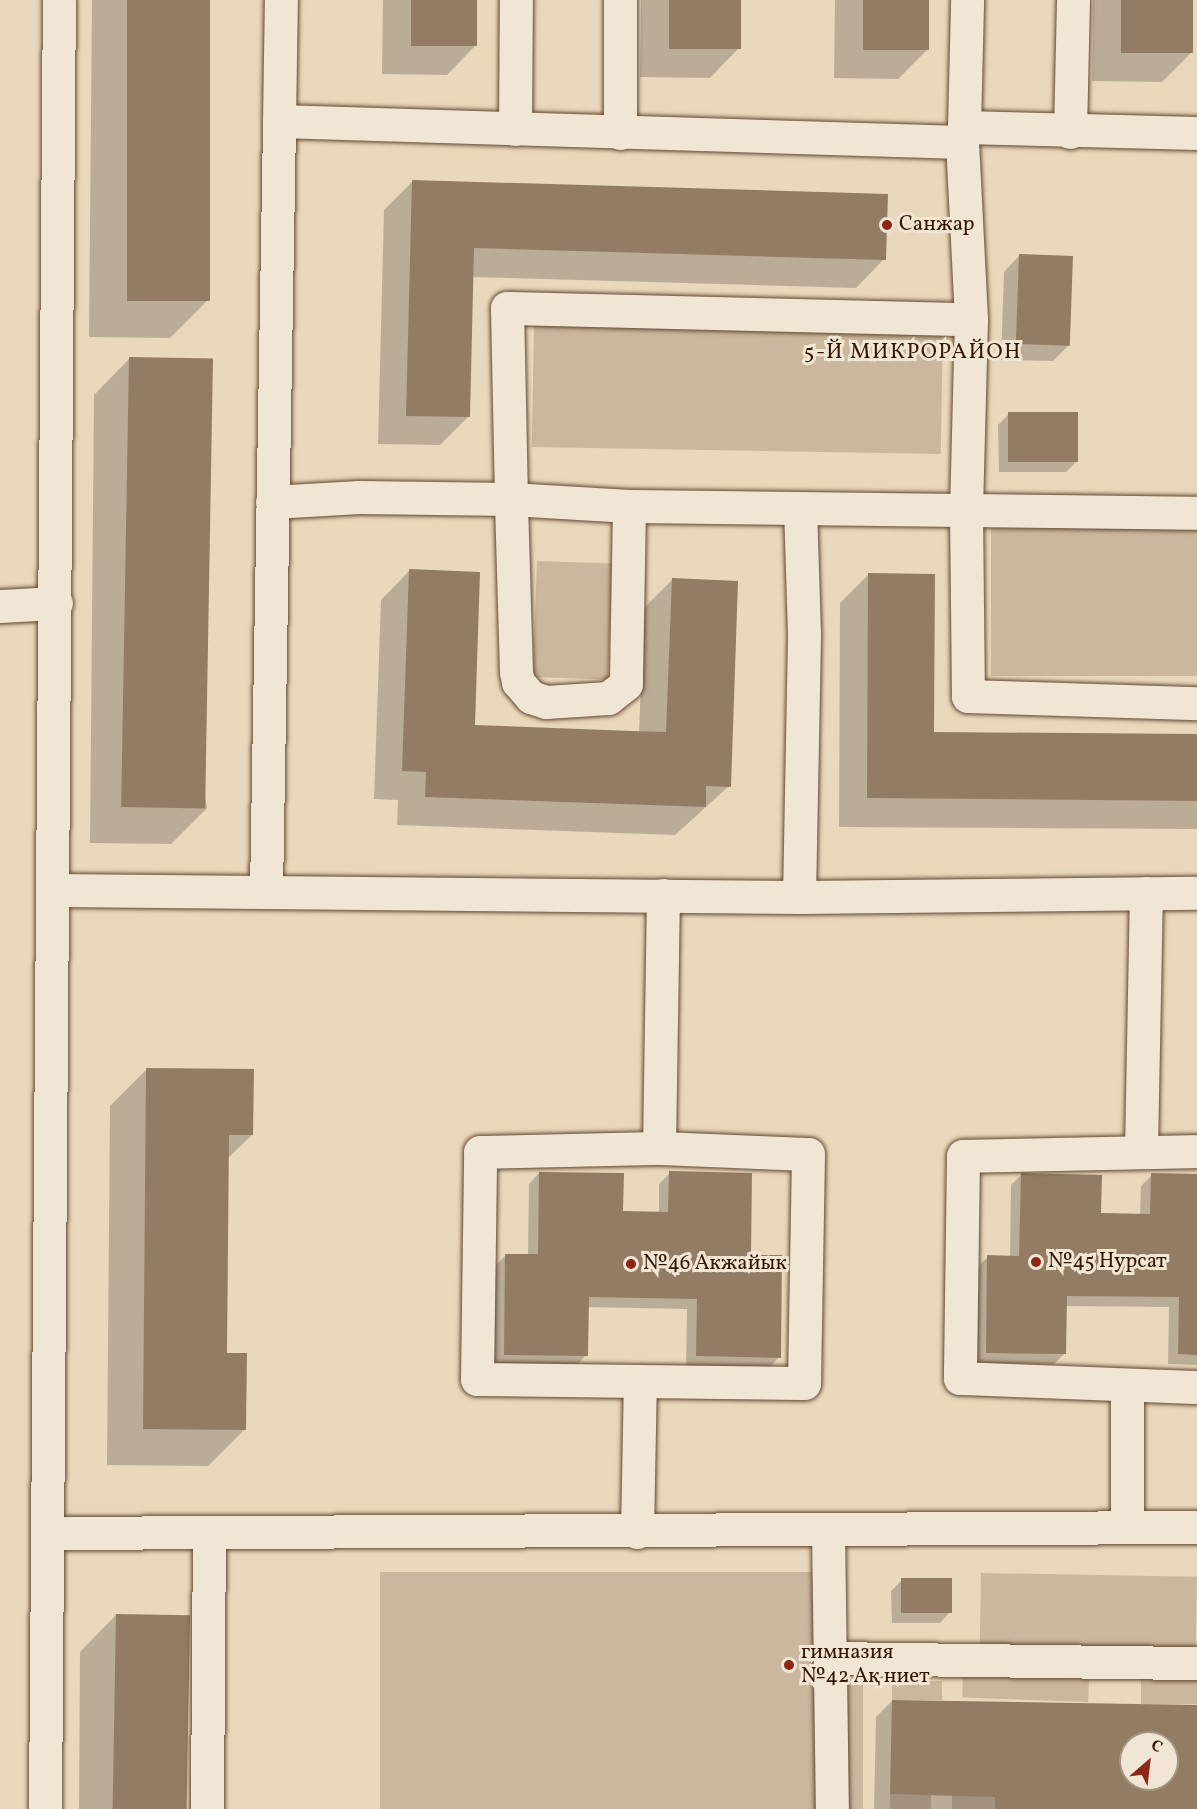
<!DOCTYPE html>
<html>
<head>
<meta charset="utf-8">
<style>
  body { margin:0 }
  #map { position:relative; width:1197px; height:1809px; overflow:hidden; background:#ead8bc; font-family:Vollkorn,serif }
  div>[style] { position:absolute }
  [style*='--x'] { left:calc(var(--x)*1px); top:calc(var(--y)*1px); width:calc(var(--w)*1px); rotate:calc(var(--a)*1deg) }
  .green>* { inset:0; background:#cbb79d; transform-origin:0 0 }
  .shadow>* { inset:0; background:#0003 }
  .building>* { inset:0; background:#937c64; transform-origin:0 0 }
  .roads { filter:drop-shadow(0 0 2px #624833) drop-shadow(0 0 2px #624833) }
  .minor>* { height:33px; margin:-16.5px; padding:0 16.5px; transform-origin:16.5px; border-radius:16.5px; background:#f1e6d3 }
  .dots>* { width:16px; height:16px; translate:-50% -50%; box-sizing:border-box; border:3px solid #f1e6d3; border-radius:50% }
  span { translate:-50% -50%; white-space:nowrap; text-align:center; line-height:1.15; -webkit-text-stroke:6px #f1e6d3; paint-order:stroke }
  .poi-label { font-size:21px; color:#341805 }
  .left { translate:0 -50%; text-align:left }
  .neighbourhood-label { font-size:22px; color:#341805; letter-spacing:1.5px }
  .north { position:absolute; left:1119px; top:1731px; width:60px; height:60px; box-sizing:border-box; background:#f1e6d3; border:2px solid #a59481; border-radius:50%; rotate:28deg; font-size:16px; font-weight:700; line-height:24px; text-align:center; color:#341805 }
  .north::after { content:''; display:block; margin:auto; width:21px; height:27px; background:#8f2418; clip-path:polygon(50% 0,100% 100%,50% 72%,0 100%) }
</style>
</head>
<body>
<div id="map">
  <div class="green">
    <i style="left:534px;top:322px;width:409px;height:125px;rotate:1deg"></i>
    <i style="left:991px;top:528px;width:206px;height:148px"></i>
    <i style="left:537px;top:561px;width:75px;height:116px;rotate:2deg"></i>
    <i style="left:818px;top:1572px;width:237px;height:438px;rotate:90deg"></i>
    <i style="left:981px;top:1573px;width:216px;height:75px;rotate:1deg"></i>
    <i style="left:1141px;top:1678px;width:56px;height:26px"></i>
    <i style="left:1089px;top:1679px;width:23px;height:126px;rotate:92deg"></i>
    <i style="left:863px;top:1680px;width:129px;height:18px;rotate:90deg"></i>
    <i style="left:892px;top:1681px;width:50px;height:19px"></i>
    <i style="left:890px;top:1794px;width:41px;height:15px;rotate:1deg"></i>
    <i style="clip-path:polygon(952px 1795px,995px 1797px,995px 1809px,952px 1809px)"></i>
  </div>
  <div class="shadow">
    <i style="clip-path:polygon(92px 0,209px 0,206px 302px,170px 338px,89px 337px)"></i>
    <i style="clip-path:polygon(383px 0,476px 0,475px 46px,447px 75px,382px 74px)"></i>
    <i style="clip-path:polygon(641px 0,739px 0,738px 49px,710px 78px,640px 77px)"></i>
    <i style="clip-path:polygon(835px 0,928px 0,927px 50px,898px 79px,834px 78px)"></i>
    <i style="clip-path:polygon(1093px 0,1191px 0,1190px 54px,1162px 82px,1092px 81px)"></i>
    <i style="clip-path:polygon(413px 181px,884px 259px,856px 288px,472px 277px,468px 417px,440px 445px,378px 444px,384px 210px)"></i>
    <i style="clip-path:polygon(1019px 256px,1069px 345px,1053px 361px,1001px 360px,1004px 272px)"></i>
    <i style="clip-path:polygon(130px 358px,207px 808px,171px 844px,90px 843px,94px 395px)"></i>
    <i style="clip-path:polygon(1009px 414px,1077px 461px,1066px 472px,999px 472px,998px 425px)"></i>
    <i style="clip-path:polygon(409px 571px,473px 726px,639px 732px,644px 608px,672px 580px,729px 786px,675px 835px,397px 825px,398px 800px,374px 799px,381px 600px)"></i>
    <i style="clip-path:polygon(869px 574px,933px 733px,1197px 735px,1197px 829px,839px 827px,840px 603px)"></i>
    <i style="clip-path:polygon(147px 1069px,252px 1135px,227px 1159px,225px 1354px,245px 1429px,208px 1466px,107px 1465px,110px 1106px)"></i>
    <i style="clip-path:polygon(539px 1173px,622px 1213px,659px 1213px,659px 1184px,670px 1173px,749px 1256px,779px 1357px,769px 1368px,686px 1366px,687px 1309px,587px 1307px,586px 1355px,576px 1366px,494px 1365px,495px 1266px,506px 1255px,528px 1255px,529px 1184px)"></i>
    <i style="clip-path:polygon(1021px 1175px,1100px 1215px,1140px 1215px,1141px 1186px,1152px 1175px,1197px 1176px,1197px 1365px,1168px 1364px,1169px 1307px,1065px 1306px,1064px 1354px,1054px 1364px,976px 1363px,977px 1267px,988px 1257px,1010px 1257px,1011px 1185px)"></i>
    <i style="clip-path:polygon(902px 1580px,950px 1612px,940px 1623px,892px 1623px,891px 1591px)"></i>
    <i style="clip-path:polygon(116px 1615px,187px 1809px,79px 1809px,80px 1652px)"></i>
    <i style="clip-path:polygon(evenodd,892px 1701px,1197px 1706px,1197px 1809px,874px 1809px,876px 1717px,892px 1701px,1131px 1743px,1167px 1743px,1167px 1779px,1131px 1779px,1131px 1743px)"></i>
  </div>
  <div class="building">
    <i style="left:127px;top:0;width:83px;height:301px"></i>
    <i style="left:411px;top:0;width:66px;height:46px"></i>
    <i style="left:669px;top:0;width:72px;height:49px"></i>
    <i style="left:863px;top:0;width:66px;height:50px"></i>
    <i style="left:1121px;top:0;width:72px;height:53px"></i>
    <i style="clip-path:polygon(412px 180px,888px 194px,886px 260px,474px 248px,470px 417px,406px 416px)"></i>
    <i style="left:1019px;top:254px;width:54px;height:90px;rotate:2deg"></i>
    <i style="left:129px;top:357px;width:84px;height:450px;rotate:1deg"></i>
    <i style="left:1078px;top:412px;width:50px;height:70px;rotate:90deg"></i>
    <i style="clip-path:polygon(409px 569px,480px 572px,475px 725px,632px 731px,666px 732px,672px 578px,738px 581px,731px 787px,706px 786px,706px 807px,425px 797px,426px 772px,402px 771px)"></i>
    <i style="clip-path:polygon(868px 573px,935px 574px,934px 732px,1197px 734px,1197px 801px,867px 798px)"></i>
    <i style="clip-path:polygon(146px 1068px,254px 1069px,253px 1135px,229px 1135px,227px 1353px,247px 1353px,246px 1430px,143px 1429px)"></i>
    <i style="clip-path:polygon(669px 1171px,752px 1173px,751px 1255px,782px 1255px,781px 1358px,696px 1356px,697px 1299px,589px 1297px,588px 1356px,504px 1355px,505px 1254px,538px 1254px,539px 1172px,624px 1173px,623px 1211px,668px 1212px)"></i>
    <i style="clip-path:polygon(1021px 1173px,1102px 1175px,1101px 1213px,1150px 1214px,1151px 1173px,1197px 1174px,1197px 1355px,1178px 1354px,1179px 1297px,1067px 1296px,1066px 1354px,986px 1353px,987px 1255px,1019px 1256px)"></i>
    <i style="left:952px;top:1578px;width:35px;height:51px;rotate:90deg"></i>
    <i style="left:116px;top:1614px;width:74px;height:195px;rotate:1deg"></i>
    <i style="clip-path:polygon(evenodd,892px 1700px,1197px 1705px,1197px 1809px,995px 1809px,995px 1797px,890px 1794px,892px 1700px,1131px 1743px,1167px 1743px,1167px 1779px,1131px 1779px,1131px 1743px)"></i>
  </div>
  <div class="roads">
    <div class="minor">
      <i style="--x:279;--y:121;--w:121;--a:-89.1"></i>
      <i style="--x:964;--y:127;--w:127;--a:-88.6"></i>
      <i style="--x:515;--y:129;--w:129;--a:-89.6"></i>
      <i style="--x:1070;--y:132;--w:132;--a:-88.7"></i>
      <i style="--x:620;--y:133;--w:133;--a:-90"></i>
      <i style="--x:971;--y:319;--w:191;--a:91.5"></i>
      <i style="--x:966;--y:510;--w:231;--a:0.7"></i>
      <i style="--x:272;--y:502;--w:87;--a:-3.3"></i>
      <i style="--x:359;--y:497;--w:152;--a:0.8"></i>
      <i style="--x:511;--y:499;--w:191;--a:-91.2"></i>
      <i style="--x:507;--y:308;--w:464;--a:1.4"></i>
      <i style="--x:971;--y:319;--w:177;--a:-92.9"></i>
      <i style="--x:629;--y:506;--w:178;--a:91"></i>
      <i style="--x:626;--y:684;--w:23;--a:142"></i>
      <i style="--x:608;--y:698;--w:62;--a:176.3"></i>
      <i style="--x:546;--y:702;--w:16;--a:-162"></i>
      <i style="--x:531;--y:697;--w:20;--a:-131"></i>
      <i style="--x:518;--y:682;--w:10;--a:-101"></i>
      <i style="--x:516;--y:672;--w:173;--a:-91.7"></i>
      <i style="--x:511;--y:499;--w:118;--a:3.4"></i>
      <i style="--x:629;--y:506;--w:337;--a:0.7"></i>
      <i style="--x:966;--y:510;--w:186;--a:89.4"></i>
      <i style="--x:968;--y:696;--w:229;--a:1.8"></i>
      <i style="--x:0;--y:606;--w:56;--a:-3.1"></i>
      <i style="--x:54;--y:890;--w:745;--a:0.54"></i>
      <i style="--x:799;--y:897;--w:398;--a:-0.6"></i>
      <i style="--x:266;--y:892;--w:771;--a:-89.03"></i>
      <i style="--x:279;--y:121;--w:683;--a:1.76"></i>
      <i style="--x:962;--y:142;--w:15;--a:-82"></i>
      <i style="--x:964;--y:127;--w:233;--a:1.5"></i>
      <i style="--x:799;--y:897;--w:263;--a:-88.9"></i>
      <i style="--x:804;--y:634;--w:124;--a:-91.8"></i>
      <i style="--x:659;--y:1148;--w:149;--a:2.3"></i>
      <i style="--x:808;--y:1154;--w:229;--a:91"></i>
      <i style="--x:804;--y:1383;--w:327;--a:-179.3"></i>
      <i style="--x:477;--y:1379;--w:227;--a:-89.2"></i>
      <i style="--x:480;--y:1152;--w:179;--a:-1.3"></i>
      <i style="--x:659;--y:1148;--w:253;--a:-89.1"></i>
      <i style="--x:1141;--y:1150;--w:257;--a:-88.9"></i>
      <i style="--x:1197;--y:1151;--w:234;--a:178.8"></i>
      <i style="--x:963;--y:1156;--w:222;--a:90.8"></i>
      <i style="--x:960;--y:1378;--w:237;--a:2.2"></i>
      <i style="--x:1127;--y:1387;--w:140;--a:90"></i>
      <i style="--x:828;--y:1530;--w:279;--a:89.2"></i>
      <i style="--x:637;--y:1532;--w:151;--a:-88.9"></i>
      <i style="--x:48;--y:1533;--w:1149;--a:-0.3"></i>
      <i style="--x:830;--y:1658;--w:367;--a:0.8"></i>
      <i style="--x:45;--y:1809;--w:1809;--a:-89.56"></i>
      <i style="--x:207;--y:1809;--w:277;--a:-89.6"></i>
    </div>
  </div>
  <div class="dots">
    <i style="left:887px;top:225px;background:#8f2418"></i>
    <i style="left:1036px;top:1262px;background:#8f2418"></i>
    <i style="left:631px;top:1264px;background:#8f2418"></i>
    <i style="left:789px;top:1665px;background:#8f2418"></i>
  </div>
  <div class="poi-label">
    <span class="left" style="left:899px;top:225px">Санжар</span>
    <span class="left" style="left:1048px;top:1262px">№45 Нурсат</span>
    <span class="left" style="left:643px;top:1264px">№46 Акжайык</span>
    <span class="left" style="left:801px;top:1665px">гимназия<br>№42 Ақ ниет</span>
  </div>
  <div class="neighbourhood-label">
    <span style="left:913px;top:353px">5-Й МИКРОРАЙОН</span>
  </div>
  <div class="north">С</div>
</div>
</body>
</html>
